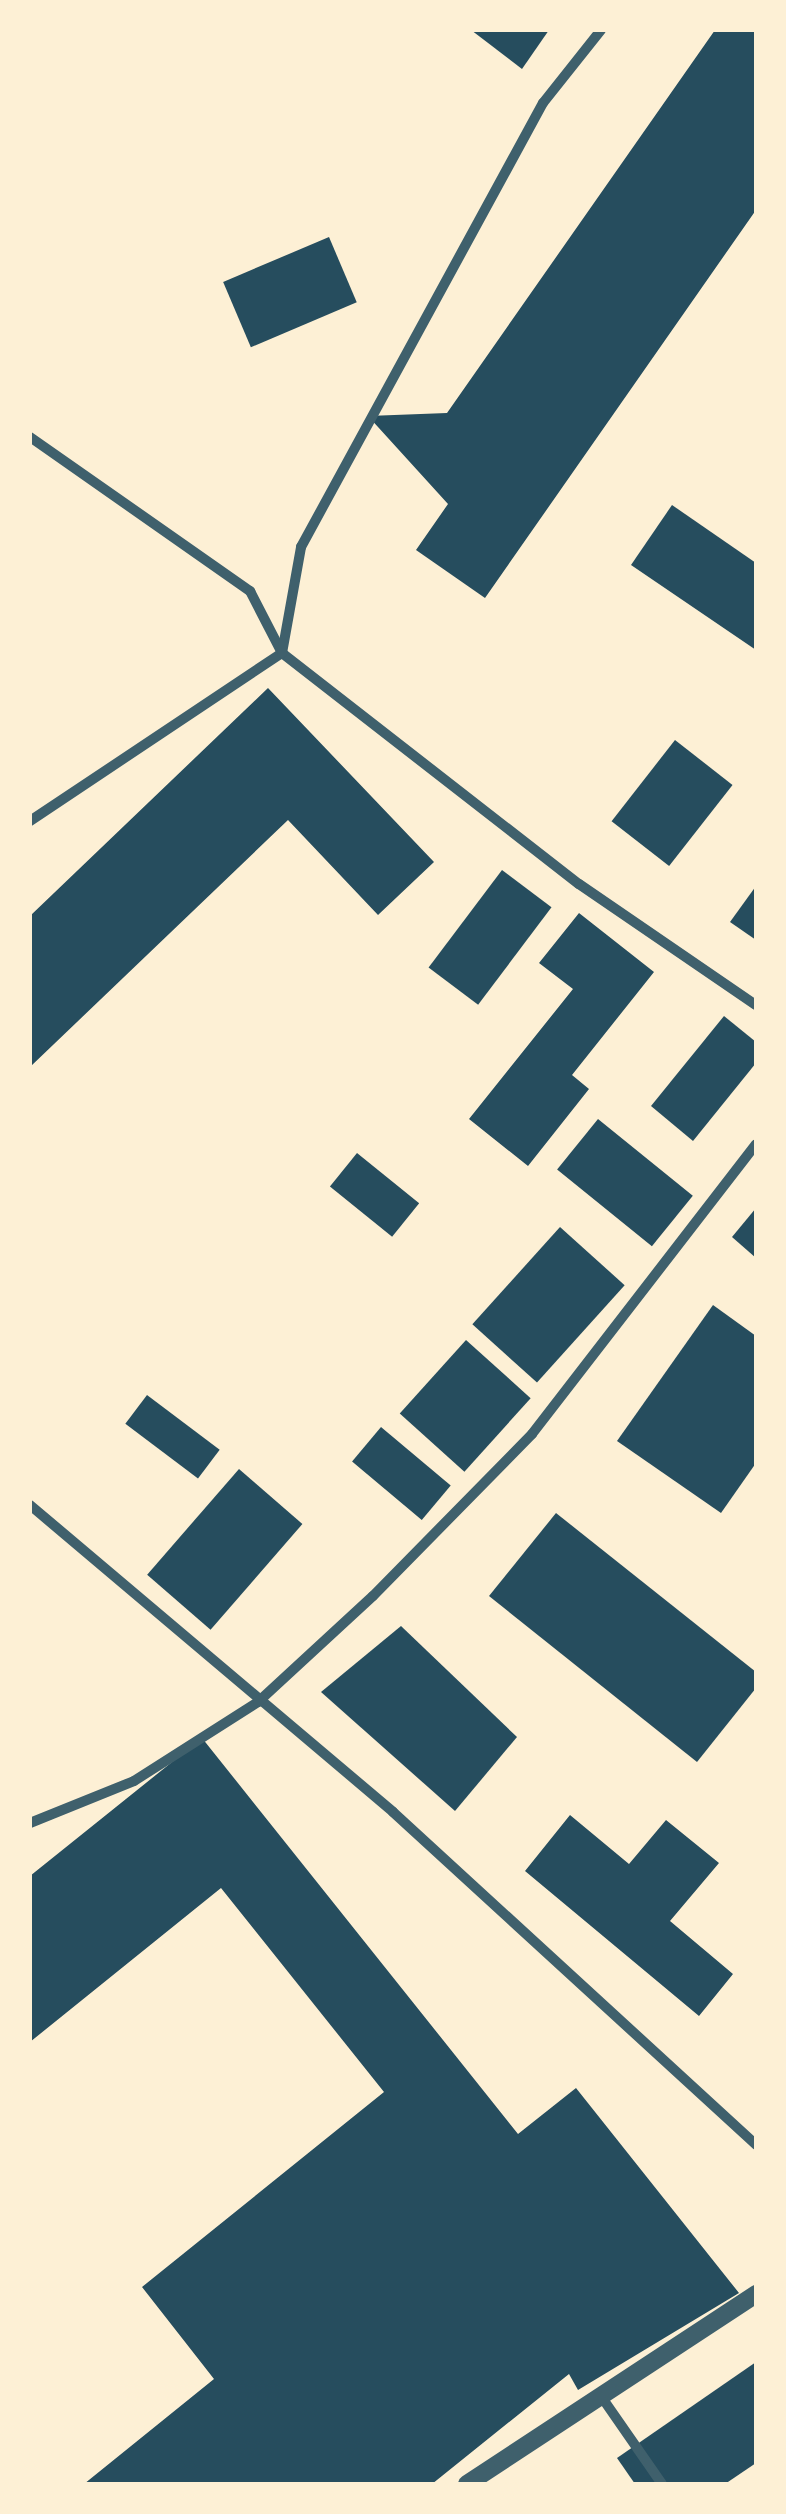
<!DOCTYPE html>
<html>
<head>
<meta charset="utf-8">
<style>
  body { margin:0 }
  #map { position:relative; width:786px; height:2514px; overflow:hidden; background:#fdf0d5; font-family:Bitter,serif }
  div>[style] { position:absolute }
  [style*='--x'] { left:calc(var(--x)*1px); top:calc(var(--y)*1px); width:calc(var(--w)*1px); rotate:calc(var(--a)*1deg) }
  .building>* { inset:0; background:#264d5e; transform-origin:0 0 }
  .minor>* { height:10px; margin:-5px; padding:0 5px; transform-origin:5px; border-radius:5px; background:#3f606c }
  .tertiary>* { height:18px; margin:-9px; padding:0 9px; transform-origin:9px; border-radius:9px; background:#3f606c }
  span { translate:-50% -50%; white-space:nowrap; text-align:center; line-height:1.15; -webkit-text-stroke:8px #fdf0d5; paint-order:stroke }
  .frame { position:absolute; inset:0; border:32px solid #fdf0d5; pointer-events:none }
</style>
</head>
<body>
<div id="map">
  <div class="building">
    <i style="clip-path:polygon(471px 30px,549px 30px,522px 69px)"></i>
    <i style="clip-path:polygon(715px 30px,756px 30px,756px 210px,485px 598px,416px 550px,448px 504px,368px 416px,447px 413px)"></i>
    <i style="left:329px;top:237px;width:71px;height:115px;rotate:67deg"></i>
    <i style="clip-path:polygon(672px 505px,756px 563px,756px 650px,631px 565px)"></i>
    <i style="clip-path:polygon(268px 688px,434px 862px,378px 915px,288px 820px,30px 1067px,30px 916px)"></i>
    <i style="left:675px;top:740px;width:73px;height:103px;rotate:38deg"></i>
    <i style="left:502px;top:870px;width:62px;height:122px;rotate:37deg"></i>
    <i style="clip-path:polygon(756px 886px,756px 940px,730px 922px)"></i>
    <i style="clip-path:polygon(579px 913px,654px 972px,572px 1075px,589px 1089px,528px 1166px,469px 1119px,573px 989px,539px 963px)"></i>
    <i style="clip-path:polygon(724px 1016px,756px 1042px,756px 1063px,693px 1141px,651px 1106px)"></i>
    <i style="left:598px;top:1119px;width:122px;height:65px;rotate:39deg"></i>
    <i style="left:357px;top:1153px;width:80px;height:43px;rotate:39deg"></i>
    <i style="clip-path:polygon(756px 1208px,756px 1258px,732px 1237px)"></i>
    <i style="left:560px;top:1227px;width:87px;height:131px;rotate:42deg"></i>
    <i style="clip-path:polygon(713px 1305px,756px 1336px,756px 1463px,721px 1513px,617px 1441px)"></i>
    <i style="left:466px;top:1340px;width:87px;height:99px;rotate:42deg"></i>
    <i style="left:147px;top:1395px;width:91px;height:36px;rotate:37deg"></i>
    <i style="left:381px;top:1427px;width:91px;height:45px;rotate:40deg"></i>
    <i style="left:239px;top:1469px;width:84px;height:140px;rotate:41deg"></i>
    <i style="clip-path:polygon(556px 1513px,756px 1672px,756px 1688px,697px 1762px,489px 1596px)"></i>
    <i style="clip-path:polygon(401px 1626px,517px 1737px,455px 1811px,321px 1692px)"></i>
    <i style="clip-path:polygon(202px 1738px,518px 2134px,576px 2088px,739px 2293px,578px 2390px,569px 2374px,432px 2484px,84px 2484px,214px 2379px,142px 2287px,384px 2092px,221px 1888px,30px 2042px,30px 1876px)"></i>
    <i style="clip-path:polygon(570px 1815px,629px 1864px,666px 1820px,719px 1863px,670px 1921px,733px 1974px,699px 2016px,525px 1871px)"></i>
    <i style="clip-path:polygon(756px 2362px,756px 2463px,725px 2484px,635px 2484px,617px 2458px)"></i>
  </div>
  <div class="minor">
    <i style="--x:30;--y:437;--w:269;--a:35"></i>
    <i style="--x:250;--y:591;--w:70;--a:62.7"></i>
    <i style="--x:282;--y:653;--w:376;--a:37.9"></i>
    <i style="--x:579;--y:884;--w:214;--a:34.4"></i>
    <i style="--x:30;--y:821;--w:303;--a:-33.7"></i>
    <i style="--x:282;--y:653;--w:108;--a:-79.8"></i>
    <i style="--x:301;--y:547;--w:506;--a:-61.41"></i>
    <i style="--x:543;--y:103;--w:93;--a:-51.5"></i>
    <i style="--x:30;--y:1505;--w:475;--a:40.2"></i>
    <i style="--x:393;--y:1812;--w:493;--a:42.5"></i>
    <i style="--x:30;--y:1823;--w:112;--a:-22"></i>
    <i style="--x:134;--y:1781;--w:147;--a:-32.5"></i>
    <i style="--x:258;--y:1702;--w:156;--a:-42.7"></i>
    <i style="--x:373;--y:1596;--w:227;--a:-45.5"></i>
    <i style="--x:532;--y:1434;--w:366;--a:-52.3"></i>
    <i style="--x:603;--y:2399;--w:103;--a:55.2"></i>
  </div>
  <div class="tertiary">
    <i style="--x:467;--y:2484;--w:346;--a:-33.3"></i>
  </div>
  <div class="frame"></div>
</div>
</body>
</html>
